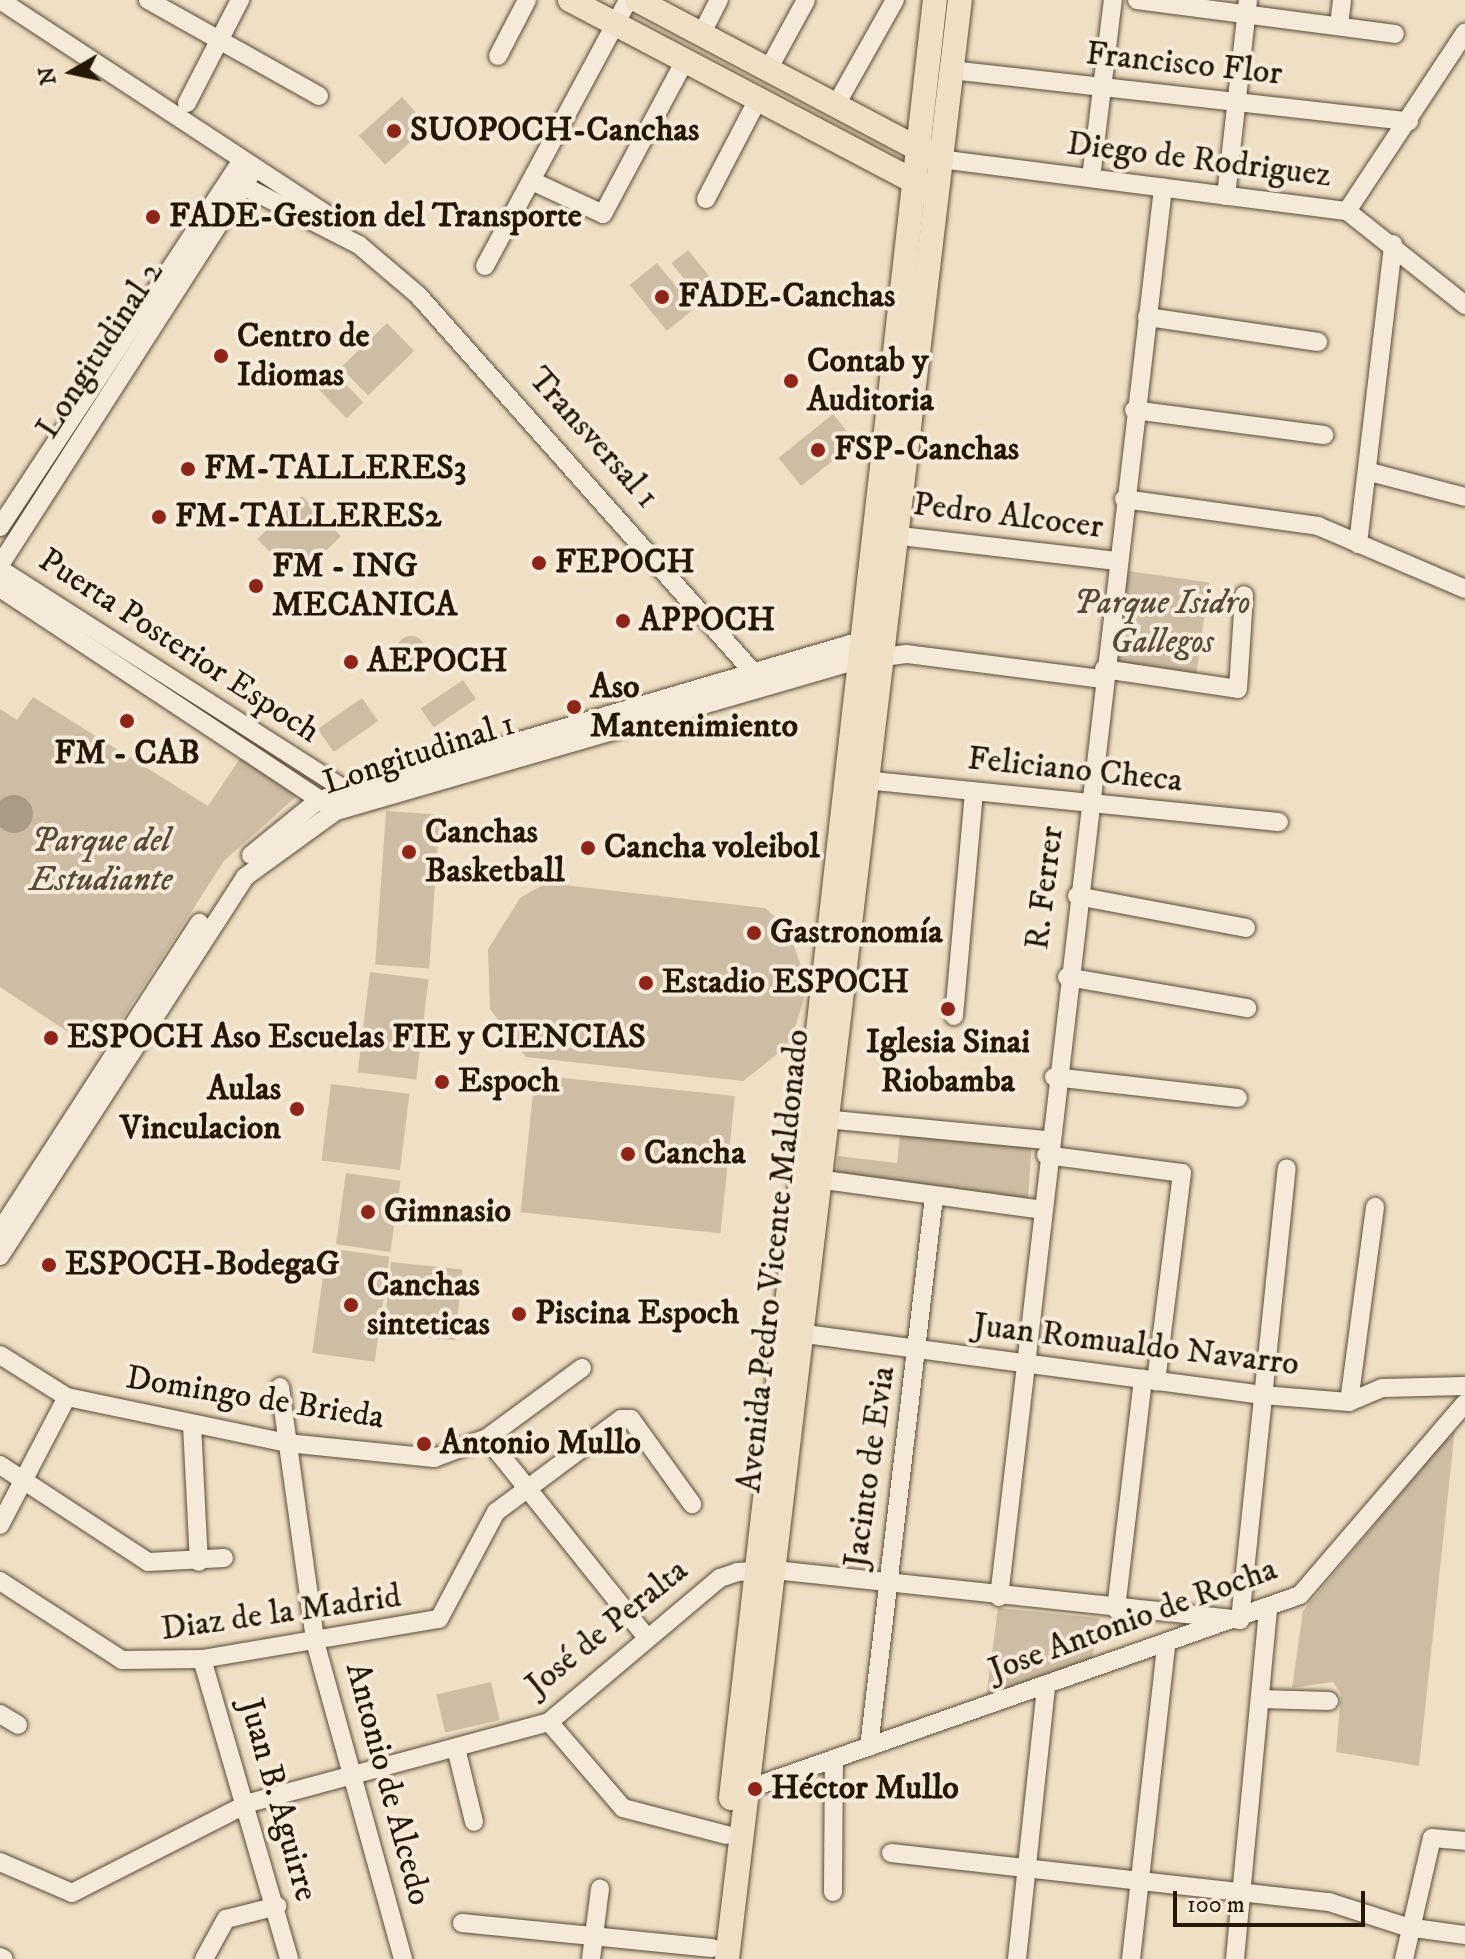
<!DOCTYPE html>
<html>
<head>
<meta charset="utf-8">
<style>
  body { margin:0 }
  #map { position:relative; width:1465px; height:1959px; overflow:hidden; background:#efdfc4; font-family:"IM FELL DW Pica",serif }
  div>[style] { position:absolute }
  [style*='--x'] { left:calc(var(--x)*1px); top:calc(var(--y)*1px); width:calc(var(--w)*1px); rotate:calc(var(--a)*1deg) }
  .green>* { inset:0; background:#cdbda4; transform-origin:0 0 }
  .round { border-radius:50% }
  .water>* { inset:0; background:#aa9b84 }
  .roads { filter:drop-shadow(0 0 2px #584a36) drop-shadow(0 0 2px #584a36) }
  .minor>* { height:18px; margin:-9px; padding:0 9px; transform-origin:9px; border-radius:9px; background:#f5ead9 }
  .major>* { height:24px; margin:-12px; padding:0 12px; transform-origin:12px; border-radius:12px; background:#efdfc4 }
  .dots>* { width:22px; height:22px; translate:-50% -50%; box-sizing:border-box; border:4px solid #f5ead9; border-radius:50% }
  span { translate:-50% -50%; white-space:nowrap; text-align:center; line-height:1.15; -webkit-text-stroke:8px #f5ead9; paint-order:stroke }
  .street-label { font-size:34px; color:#251807 }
  .poi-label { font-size:34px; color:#251807; font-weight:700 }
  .left { translate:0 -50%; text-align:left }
  .right { translate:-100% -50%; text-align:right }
  .park-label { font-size:34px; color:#574a36; font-style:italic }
  .north { position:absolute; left:32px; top:32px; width:80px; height:80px; -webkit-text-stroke:6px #f5ead9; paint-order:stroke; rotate:261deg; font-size:22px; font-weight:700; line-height:32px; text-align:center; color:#251807 }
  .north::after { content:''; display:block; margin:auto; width:28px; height:36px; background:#251807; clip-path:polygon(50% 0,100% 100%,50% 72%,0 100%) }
  .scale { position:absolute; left:1173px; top:1891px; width:192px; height:36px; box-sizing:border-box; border:4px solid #251807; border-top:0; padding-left:10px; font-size:24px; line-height:28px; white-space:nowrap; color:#251807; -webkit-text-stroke:6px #f5ead9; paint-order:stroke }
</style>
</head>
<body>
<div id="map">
  <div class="green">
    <i style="left:402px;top:97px;width:39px;height:58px;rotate:48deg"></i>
    <i style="left:688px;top:250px;width:36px;height:21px;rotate:51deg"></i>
    <i style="left:657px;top:263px;width:59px;height:35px;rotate:51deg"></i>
    <i style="left:387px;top:323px;width:39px;height:64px;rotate:46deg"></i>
    <i style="left:334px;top:372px;width:42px;height:23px;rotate:46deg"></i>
    <i style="left:833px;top:414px;width:36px;height:70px;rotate:51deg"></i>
    <i style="left:302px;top:496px;width:56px;height:62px;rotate:46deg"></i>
    <i style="left:1128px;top:571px;width:82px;height:93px;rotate:8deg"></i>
    <i class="round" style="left:397px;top:636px;width:28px;height:28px"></i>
    <i style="left:463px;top:680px;width:23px;height:51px;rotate:56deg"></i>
    <i style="clip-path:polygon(33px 697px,208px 806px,241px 757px,297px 796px,224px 861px,100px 1053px,0 987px,0 709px,17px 720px)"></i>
    <i style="left:362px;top:698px;width:28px;height:54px;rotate:55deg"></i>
    <i style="left:386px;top:811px;width:54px;height:154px;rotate:4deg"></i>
    <i style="clip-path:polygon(546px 883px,765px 908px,788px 929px,808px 986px,790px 1044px,743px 1081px,526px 1057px,490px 1009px,488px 949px,520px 898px)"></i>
    <i style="left:370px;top:972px;width:59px;height:101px;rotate:7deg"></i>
    <i style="left:535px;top:1075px;width:201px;height:138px;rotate:6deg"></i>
    <i style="left:331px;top:1084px;width:79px;height:77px;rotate:7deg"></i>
    <i style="clip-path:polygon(901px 1127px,1032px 1140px,1027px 1213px,834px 1189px,838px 1156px,897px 1163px)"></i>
    <i style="left:346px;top:1173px;width:55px;height:72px;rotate:8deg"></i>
    <i style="left:327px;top:1248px;width:63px;height:106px;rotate:8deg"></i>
    <i style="left:391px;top:1262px;width:72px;height:71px;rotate:6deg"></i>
    <i style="clip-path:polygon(1455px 1428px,1419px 1766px,1336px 1752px,1341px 1694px,1333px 1682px,1292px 1688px,1303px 1611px)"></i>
    <i style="clip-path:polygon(998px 1608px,1099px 1618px,1091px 1664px,986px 1698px)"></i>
    <i style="left:491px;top:1682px;width:39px;height:56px;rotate:77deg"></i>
  </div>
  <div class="water">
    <i class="round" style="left:-5px;top:795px;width:38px;height:38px"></i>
  </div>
  <div class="roads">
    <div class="minor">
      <i style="--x:0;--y:0;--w:409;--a:33.3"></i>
      <i style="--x:148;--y:0;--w:196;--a:29.3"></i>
      <i style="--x:1137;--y:0;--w:260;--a:7.5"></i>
      <i style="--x:1339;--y:25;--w:25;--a:-83"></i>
      <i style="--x:702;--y:33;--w:37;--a:-63"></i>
      <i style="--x:498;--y:56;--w:63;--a:-62.6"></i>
      <i style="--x:769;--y:68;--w:77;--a:-61.4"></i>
      <i style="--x:951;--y:70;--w:461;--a:6.4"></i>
      <i style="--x:187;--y:103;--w:116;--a:-62.8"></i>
      <i style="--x:837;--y:103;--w:118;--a:-60.6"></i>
      <i style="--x:940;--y:159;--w:410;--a:7.3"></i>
      <i style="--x:1347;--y:211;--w:151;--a:38.5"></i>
      <i style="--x:1091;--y:178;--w:179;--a:-83"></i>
      <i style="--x:230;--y:179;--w:145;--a:27.1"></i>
      <i style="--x:359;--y:245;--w:77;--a:40.3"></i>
      <i style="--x:418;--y:295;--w:518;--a:48.37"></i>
      <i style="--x:532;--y:181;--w:78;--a:24.9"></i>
      <i style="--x:603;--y:214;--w:172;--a:-61.9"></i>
      <i style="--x:1226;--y:196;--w:197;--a:-83.6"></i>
      <i style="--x:706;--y:199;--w:113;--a:-62.5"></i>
      <i style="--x:1347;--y:211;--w:214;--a:-56.5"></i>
      <i style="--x:485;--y:266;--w:302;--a:-61.7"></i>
      <i style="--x:1147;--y:317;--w:173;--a:8.3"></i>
      <i style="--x:1134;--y:410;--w:192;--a:7.5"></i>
      <i style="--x:1370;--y:472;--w:98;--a:14.7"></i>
      <i style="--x:1124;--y:499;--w:196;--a:7.9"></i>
      <i style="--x:1318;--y:526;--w:160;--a:23.2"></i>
      <i style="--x:0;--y:527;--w:437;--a:-56.6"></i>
      <i style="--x:892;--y:535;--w:226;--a:6.6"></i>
      <i style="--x:1358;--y:544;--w:302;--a:-83.3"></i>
      <i style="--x:0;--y:565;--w:470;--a:-57.3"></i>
      <i style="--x:0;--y:569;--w:421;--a:32.6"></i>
      <i style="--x:0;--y:588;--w:393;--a:33.5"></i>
      <i style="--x:1104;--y:669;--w:135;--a:8.5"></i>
      <i style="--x:1238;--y:689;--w:94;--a:-86.3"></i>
      <i style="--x:865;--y:780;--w:416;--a:5.8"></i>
      <i style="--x:251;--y:855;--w:87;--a:-39"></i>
      <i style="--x:319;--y:800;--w:575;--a:-16.36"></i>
      <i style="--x:1077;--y:896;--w:172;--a:10.7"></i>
      <i style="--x:1067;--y:977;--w:183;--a:9.8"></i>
      <i style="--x:954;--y:1016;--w:225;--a:-84.9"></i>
      <i style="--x:1054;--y:1077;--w:185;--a:6.5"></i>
      <i style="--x:824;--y:1119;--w:224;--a:5.4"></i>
      <i style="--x:1046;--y:1155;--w:137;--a:7.5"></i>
      <i style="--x:1182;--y:1173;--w:210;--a:97.1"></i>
      <i style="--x:817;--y:1179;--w:227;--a:7.8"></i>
      <i style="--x:0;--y:1231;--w:367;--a:-57.1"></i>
      <i style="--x:0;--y:1256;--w:451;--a:-57.1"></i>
      <i style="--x:245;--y:877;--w:112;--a:-36"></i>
      <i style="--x:336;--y:811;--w:543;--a:-16.13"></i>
      <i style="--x:858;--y:660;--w:49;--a:-7"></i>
      <i style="--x:907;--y:654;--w:198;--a:7.3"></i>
      <i style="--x:798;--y:1333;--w:469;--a:7.6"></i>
      <i style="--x:1263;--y:1395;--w:86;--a:4.7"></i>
      <i style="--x:1349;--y:1402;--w:36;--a:-23"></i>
      <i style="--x:1382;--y:1388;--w:83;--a:-1.4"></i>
      <i style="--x:0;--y:1355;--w:79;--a:32.1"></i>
      <i style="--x:67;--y:1397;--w:225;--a:11.8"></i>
      <i style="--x:287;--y:1443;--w:148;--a:5.8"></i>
      <i style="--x:434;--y:1458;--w:57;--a:-20.7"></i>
      <i style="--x:487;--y:1438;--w:118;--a:-36.4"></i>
      <i style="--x:280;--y:1387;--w:260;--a:82.1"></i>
      <i style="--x:316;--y:1645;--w:326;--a:74.5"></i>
      <i style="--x:1349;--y:1402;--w:197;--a:-82.4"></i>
      <i style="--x:192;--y:1425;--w:137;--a:87.1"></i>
      <i style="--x:487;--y:1438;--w:256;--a:51.3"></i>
      <i style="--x:0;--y:1465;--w:177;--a:33.2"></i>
      <i style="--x:148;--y:1562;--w:76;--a:-3"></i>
      <i style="--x:0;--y:1525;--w:144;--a:-62.4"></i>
      <i style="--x:0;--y:1581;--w:145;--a:32.9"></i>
      <i style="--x:122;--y:1660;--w:80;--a:-0.7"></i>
      <i style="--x:202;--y:1659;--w:240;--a:-9.6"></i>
      <i style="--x:439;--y:1619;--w:121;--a:-62"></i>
      <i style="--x:496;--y:1512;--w:156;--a:-36.6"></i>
      <i style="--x:621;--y:1419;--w:10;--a:0"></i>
      <i style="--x:631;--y:1419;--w:105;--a:54.3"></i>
      <i style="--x:999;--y:1597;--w:1419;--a:-83.36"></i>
      <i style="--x:1116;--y:1609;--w:232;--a:-83.3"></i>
      <i style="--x:202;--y:1659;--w:312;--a:73.8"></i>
      <i style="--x:1261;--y:1699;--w:68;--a:1.7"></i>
      <i style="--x:0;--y:1714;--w:21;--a:31"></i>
      <i style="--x:549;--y:1722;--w:113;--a:49.3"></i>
      <i style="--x:623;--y:1808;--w:107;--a:14.6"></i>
      <i style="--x:869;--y:1747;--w:554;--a:-83.26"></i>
      <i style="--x:456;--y:1748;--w:76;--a:76.3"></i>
      <i style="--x:748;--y:1789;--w:585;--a:-19.36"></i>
      <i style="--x:1300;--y:1595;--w:253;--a:-49.3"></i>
      <i style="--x:891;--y:1853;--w:441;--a:6.4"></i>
      <i style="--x:1329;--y:1902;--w:82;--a:17.8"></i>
      <i style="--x:1407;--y:1927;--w:59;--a:7.9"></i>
      <i style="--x:0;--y:1862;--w:78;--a:23.3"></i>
      <i style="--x:72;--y:1893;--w:199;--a:-27"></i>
      <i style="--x:249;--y:1803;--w:311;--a:-15.1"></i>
      <i style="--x:549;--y:1722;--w:224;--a:-40.1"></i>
      <i style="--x:720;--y:1578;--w:18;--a:-19"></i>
      <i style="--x:737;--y:1572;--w:37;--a:-3"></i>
      <i style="--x:774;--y:1570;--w:469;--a:6.1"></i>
      <i style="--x:1240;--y:1620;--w:454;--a:-84.1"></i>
      <i style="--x:833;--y:1892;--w:133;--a:-89.6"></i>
      <i style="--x:462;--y:1923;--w:251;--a:5.7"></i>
      <i style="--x:0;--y:1957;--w:4;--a:27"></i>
      <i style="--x:204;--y:1959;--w:46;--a:-61.2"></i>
      <i style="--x:226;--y:1919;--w:53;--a:-14.3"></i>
      <i style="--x:591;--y:1959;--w:71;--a:-82.7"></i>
      <i style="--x:1017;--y:1959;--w:275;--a:-83.9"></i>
      <i style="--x:1131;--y:1959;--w:316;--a:-83.6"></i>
      <i style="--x:1235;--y:1959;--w:350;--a:-84.6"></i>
      <i style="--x:1404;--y:1959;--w:124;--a:-77"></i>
      <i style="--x:1432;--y:1838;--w:33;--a:5"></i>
    </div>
    <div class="major">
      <i style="--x:570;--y:0;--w:406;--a:27.8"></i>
      <i style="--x:637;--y:0;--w:331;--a:27.9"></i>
      <i style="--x:731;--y:1798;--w:1810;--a:-83.53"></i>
      <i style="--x:727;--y:1959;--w:1973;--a:-83.22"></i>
    </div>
  </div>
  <div class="dots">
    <i style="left:394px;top:131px;background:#8f2418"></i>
    <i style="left:153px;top:217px;background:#8f2418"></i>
    <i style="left:662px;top:297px;background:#8f2418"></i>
    <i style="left:221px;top:356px;background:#8f2418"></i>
    <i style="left:791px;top:381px;background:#8f2418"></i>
    <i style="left:818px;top:450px;background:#8f2418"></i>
    <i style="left:188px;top:469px;background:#8f2418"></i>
    <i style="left:159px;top:517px;background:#8f2418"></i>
    <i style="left:539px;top:563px;background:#8f2418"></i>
    <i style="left:256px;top:586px;background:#8f2418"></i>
    <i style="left:623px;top:621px;background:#8f2418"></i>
    <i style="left:351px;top:662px;background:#8f2418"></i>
    <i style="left:574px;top:707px;background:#8f2418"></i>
    <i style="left:127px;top:721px;background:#8f2418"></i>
    <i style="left:588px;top:848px;background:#8f2418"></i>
    <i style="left:409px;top:852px;background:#8f2418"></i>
    <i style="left:754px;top:933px;background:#8f2418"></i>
    <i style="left:646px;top:983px;background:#8f2418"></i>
    <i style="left:948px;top:1009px;background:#8f2418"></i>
    <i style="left:51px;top:1038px;background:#8f2418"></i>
    <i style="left:442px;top:1082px;background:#8f2418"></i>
    <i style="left:297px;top:1109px;background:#8f2418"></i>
    <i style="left:628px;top:1154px;background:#8f2418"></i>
    <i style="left:368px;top:1212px;background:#8f2418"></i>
    <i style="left:49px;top:1265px;background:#8f2418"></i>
    <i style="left:351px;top:1305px;background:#8f2418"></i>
    <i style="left:519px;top:1314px;background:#8f2418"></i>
    <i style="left:424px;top:1444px;background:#8f2418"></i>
    <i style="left:755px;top:1789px;background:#8f2418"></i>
  </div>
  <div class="street-label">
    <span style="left:1184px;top:64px;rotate:6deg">Francisco Flor</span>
    <span style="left:1199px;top:160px;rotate:7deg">Diego de Rodriguez</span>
    <span style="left:100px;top:350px;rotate:-57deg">Longitudinal 2</span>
    <span style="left:593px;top:438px;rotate:48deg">Transversal 1</span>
    <span style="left:1008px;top:516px;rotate:7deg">Pedro Alcocer</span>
    <span style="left:179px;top:646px;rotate:33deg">Puerta Posterior Espoch</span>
    <span style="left:419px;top:754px;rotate:-18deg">Longitudinal 1</span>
    <span style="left:1075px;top:770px;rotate:6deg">Feliciano Checa</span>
    <span style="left:1045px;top:888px;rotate:-83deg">R. Ferrer</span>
    <span style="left:774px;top:1261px;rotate:-84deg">Avenida Pedro Vicente Maldonado</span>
    <span style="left:1136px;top:1345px;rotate:7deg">Juan Romualdo Navarro</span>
    <span style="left:255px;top:1398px;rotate:9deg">Domingo de Brieda</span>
    <span style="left:870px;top:1467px;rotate:-82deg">Jacinto de Evia</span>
    <span style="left:281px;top:1613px;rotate:-8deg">Diaz de la Madrid</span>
    <span style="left:1133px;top:1620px;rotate:-20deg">Jose Antonio de Rocha</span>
    <span style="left:607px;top:1628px;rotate:-39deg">José de Peralta</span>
    <span style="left:388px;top:1784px;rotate:75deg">Antonio de Alcedo</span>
    <span style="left:278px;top:1800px;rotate:74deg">Juan B. Aguirre</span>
  </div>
  <div class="poi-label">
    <span class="left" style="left:410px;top:131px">SUOPOCH-Canchas</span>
    <span class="left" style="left:169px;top:217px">FADE-Gestion del Transporte</span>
    <span class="left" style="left:678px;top:297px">FADE-Canchas</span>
    <span class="left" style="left:237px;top:356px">Centro de<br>Idiomas</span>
    <span class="left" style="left:807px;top:381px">Contab y<br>Auditoria</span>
    <span class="left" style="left:834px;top:450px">FSP-Canchas</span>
    <span class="left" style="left:204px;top:469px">FM-TALLERES3</span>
    <span class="left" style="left:175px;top:517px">FM-TALLERES2</span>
    <span class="left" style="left:555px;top:563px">FEPOCH</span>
    <span class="left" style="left:272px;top:586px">FM - ING<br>MECANICA</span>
    <span class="left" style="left:639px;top:621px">APPOCH</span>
    <span class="left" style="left:367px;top:662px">AEPOCH</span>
    <span class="left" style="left:590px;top:707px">Aso<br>Mantenimiento</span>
    <span style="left:127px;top:754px">FM - CAB</span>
    <span class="left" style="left:425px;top:852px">Canchas<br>Basketball</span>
    <span class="left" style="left:604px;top:848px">Cancha voleibol</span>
    <span class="left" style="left:770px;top:933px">Gastronomía</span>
    <span class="left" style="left:662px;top:983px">Estadio ESPOCH</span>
    <span class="left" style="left:67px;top:1038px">ESPOCH Aso Escuelas FIE y CIENCIAS</span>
    <span style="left:948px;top:1062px">Iglesia Sinai<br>Riobamba</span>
    <span class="left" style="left:458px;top:1082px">Espoch</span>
    <span class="right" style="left:281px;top:1109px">Aulas<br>Vinculacion</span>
    <span class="left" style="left:644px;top:1154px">Cancha</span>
    <span class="left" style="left:384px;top:1212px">Gimnasio</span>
    <span class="left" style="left:65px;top:1265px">ESPOCH-BodegaG</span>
    <span class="left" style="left:367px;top:1305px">Canchas<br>sinteticas</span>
    <span class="left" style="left:535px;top:1314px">Piscina Espoch</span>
    <span class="left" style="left:440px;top:1444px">Antonio Mullo</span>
    <span class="left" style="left:771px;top:1789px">Héctor Mullo</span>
  </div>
  <div class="park-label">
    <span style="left:1162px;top:623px">Parque Isidro<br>Gallegos</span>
    <span style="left:101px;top:861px">Parque del<br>Estudiante</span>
  </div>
  <div class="north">N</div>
  <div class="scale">100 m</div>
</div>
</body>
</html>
